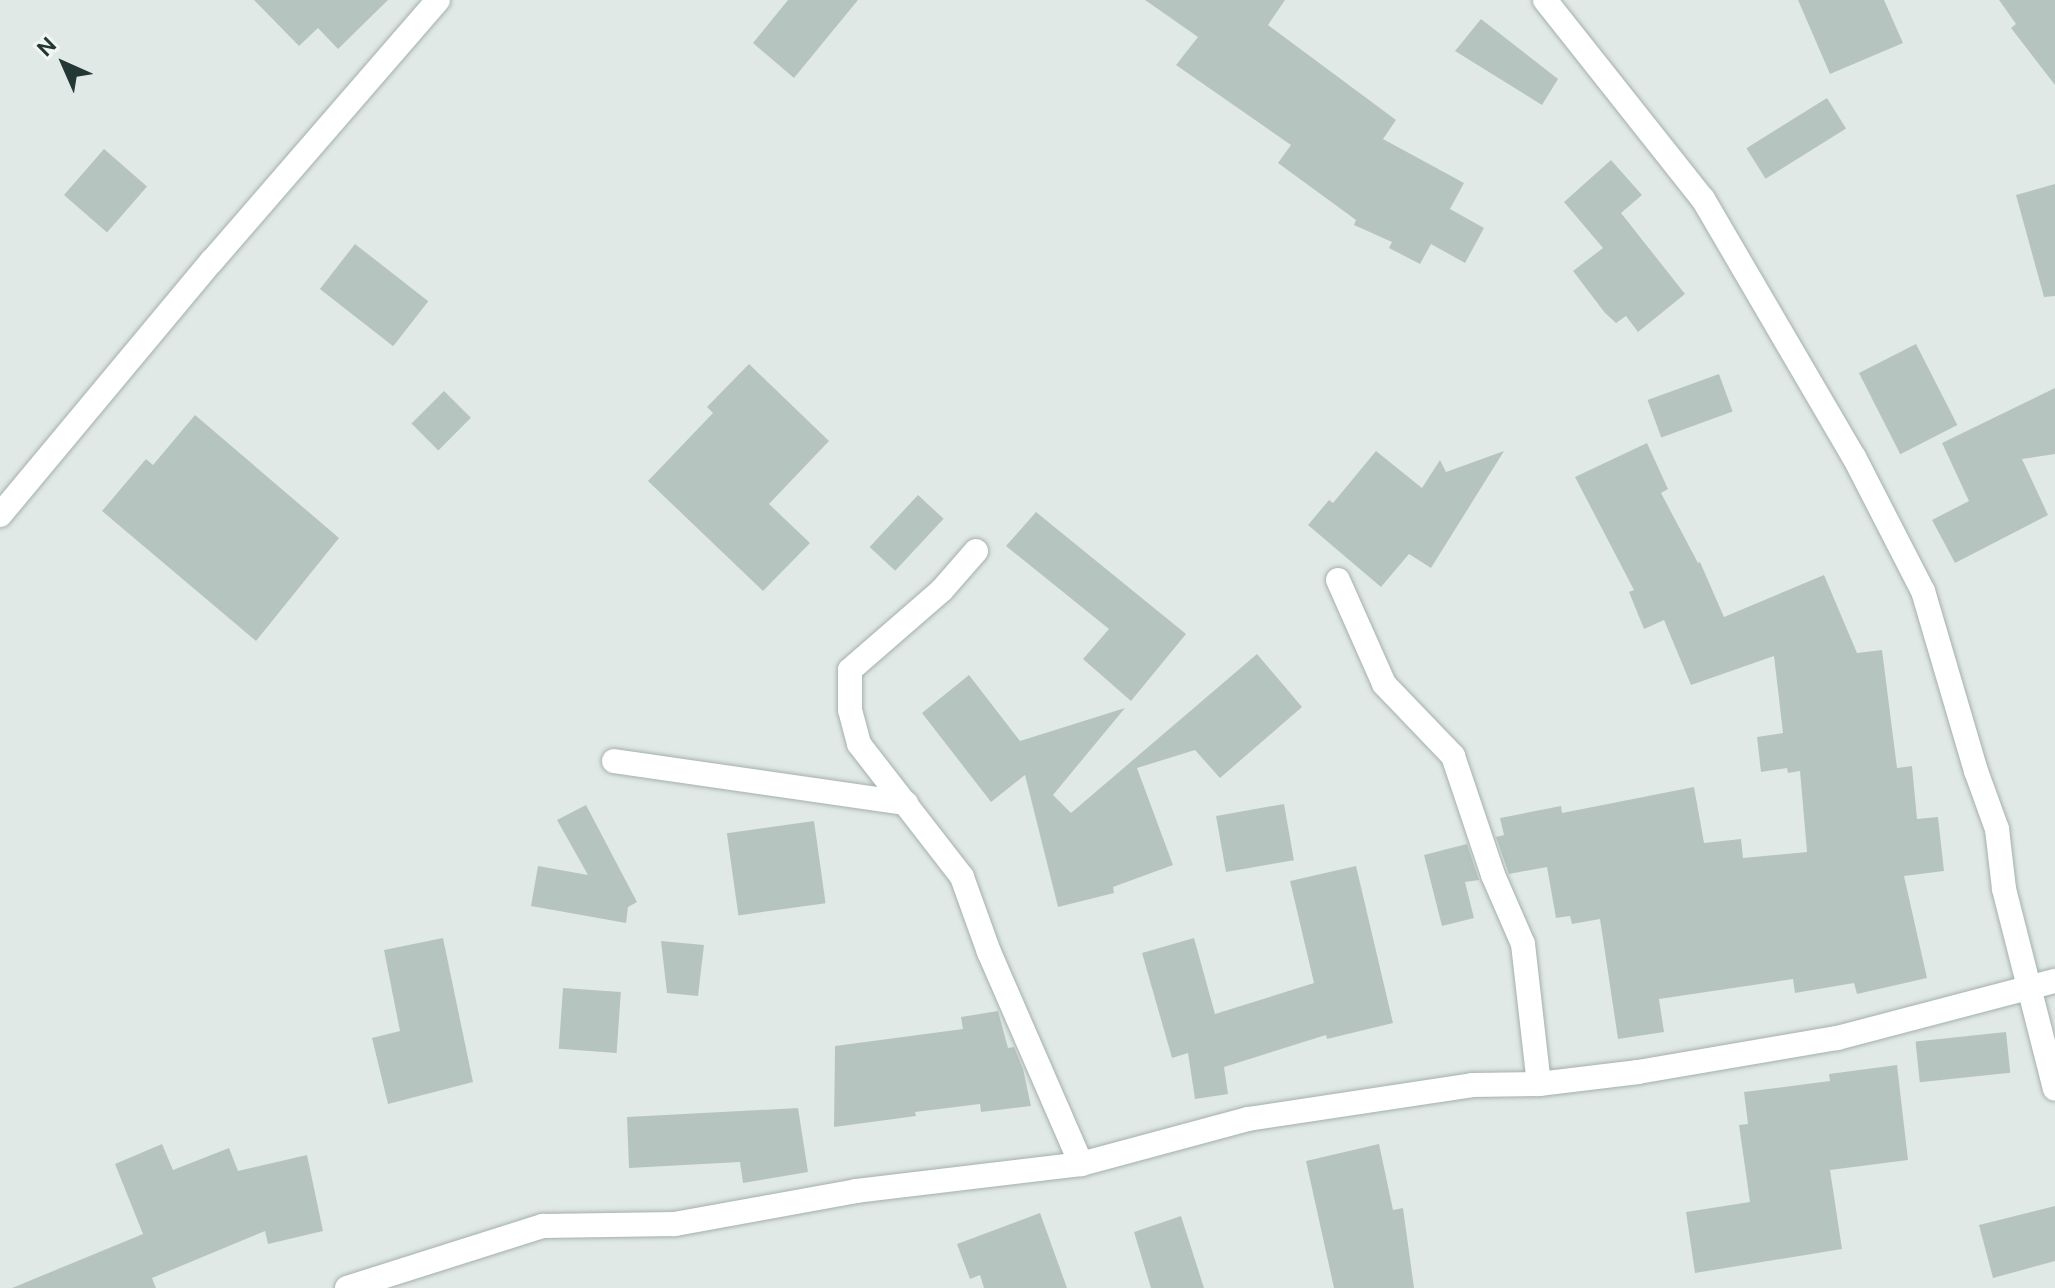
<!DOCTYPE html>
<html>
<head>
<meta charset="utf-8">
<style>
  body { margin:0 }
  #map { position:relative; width:2055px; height:1288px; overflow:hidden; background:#e1e9e6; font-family:"DM Sans",sans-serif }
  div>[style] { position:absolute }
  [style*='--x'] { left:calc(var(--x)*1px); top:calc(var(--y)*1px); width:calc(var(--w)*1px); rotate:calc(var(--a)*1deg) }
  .building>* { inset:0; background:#b6c4c0; transform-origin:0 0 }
  .roads { filter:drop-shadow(0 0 2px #a4b0ad) drop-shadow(0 0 2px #a4b0ad) }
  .street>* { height:24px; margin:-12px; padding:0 12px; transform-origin:12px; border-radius:12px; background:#fff }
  span { translate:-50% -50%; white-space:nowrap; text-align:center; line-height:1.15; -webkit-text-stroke:7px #f1f6f4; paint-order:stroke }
  .north { position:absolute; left:24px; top:24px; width:80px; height:80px; -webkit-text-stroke:6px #f1f6f4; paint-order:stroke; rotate:315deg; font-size:22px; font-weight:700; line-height:32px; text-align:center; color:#233834 }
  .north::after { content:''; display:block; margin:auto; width:28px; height:36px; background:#233834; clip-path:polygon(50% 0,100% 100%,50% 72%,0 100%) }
</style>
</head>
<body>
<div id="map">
  <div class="building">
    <i style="clip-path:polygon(254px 0,388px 0,338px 49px,318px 28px,299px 46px)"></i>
    <i style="clip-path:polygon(788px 0,858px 0,794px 78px,753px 43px)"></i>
    <i style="clip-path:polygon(1145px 0,1285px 0,1268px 25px,1396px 120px,1383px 139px,1464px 183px,1450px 209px,1484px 228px,1465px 263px,1431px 244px,1420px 264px,1389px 248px,1392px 242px,1354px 225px,1356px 220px,1278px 163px,1291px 145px,1176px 65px,1198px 37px)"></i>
    <i style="clip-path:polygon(1798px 0,1884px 0,1903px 43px,1830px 74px)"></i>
    <i style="clip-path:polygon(1999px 0,2055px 0,2055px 85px,2011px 28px,2016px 24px)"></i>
    <i style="clip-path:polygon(1481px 19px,1558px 79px,1542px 105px,1455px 51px)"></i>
    <i style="left:1827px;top:98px;width:36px;height:95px;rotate:58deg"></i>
    <i style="left:104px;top:149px;width:57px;height:61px;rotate:41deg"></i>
    <i style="clip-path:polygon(1611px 160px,1642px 195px,1621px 213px,1685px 294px,1638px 332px,1626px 316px,1616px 323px,1605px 313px,1573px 271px,1603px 248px,1564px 202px)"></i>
    <i style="clip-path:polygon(2055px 184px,2055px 296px,2044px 297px,2016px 195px)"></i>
    <i style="left:355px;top:244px;width:93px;height:57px;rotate:38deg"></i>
    <i style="left:1916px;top:344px;width:91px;height:64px;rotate:63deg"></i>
    <i style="clip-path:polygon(749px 364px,829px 441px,769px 504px,810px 543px,763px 591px,648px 481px,713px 413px,707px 407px)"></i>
    <i style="left:1719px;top:374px;width:40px;height:76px;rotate:70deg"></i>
    <i style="clip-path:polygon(2055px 388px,2055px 454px,2022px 459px,2048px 515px,1955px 563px,1932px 520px,1969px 501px,1942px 443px)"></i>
    <i style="left:444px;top:391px;width:38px;height:46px;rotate:45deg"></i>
    <i style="clip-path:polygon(195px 415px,339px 538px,256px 641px,102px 511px,146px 459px,153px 465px)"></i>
    <i style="clip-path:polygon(1647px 443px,1668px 489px,1661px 493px,1698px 563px,1700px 562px,1724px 617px,1824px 575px,1857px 653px,1882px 650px,1897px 768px,1912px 766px,1917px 819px,1938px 817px,1944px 871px,1904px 876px,1927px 978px,1857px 994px,1854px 983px,1795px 993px,1793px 979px,1659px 999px,1664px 1032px,1618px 1039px,1600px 919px,1572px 924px,1570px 916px,1556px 918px,1547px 867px,1509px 874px,1496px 837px,1504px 835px,1500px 818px,1561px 806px,1562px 813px,1694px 787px,1704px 843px,1741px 839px,1743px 858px,1807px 852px,1800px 771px,1788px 773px,1787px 768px,1761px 772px,1757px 737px,1783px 733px,1774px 656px,1691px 685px,1664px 620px,1644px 629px,1629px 592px,1634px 590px,1575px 477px)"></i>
    <i style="clip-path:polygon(1376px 451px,1422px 488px,1440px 460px,1446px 472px,1504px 451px,1431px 568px,1409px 554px,1381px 587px,1308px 525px,1329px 500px,1333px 503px)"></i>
    <i style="left:918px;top:495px;width:35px;height:71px;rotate:43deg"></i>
    <i style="clip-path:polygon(1036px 512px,1186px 634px,1131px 701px,1083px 659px,1109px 629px,1006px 546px)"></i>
    <i style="clip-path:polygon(1257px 654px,1302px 707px,1220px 778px,1195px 750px,1137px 768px,1173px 865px,1113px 887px,1114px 893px,1058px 907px,1025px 775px,991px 802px,922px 713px,969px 675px,1020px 741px,1125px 708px,1053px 795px,1071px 813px)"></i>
    <i style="left:1284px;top:804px;width:57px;height:69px;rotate:80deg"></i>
    <i style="clip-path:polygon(586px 805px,637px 902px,628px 907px,626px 923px,531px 906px,538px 866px,588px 875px,557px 820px)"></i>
    <i style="left:814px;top:821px;width:83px;height:88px;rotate:82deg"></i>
    <i style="clip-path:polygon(1467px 844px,1479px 880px,1465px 882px,1474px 918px,1442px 926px,1424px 855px)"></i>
    <i style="clip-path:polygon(1356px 866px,1393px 1023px,1327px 1039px,1326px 1035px,1224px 1067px,1228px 1094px,1195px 1099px,1188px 1053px,1172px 1058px,1142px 953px,1194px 938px,1215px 1014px,1314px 983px,1290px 881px)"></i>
    <i style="clip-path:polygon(443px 938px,473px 1082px,388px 1104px,372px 1038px,400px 1031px,384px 950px)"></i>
    <i style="clip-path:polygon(661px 941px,704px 945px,698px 996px,667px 993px)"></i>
    <i style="left:563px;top:988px;width:58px;height:61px;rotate:4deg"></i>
    <i style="clip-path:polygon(998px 1011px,1008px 1048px,1014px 1047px,1023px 1069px,1031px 1106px,981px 1112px,980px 1104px,915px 1112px,916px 1116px,834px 1127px,835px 1046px,963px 1029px,961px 1017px)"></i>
    <i style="left:2006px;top:1032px;width:41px;height:91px;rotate:84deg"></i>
    <i style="clip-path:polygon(1897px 1065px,1908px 1160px,1830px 1170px,1842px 1249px,1695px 1273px,1686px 1212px,1750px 1202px,1739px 1125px,1748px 1124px,1744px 1092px,1830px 1081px,1829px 1074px)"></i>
    <i style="clip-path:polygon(798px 1108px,808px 1172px,743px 1183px,740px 1162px,629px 1168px,627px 1117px)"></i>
    <i style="clip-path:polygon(162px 1144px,173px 1170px,229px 1148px,238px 1171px,307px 1155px,323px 1231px,268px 1244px,265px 1231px,152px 1278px,156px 1288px,12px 1288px,143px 1234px,115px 1164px)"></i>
    <i style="clip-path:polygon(1379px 1144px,1393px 1210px,1403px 1208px,1414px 1288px,1334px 1288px,1306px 1161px)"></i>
    <i style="clip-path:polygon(2055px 1206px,2055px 1261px,1993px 1278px,1979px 1225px)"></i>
    <i style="clip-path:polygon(1040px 1213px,1067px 1288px,984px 1288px,980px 1275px,970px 1279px,957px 1244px)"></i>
    <i style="clip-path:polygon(1181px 1216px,1204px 1288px,1151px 1288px,1134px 1232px)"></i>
  </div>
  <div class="roads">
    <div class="street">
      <i style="--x:1545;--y:0;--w:254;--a:51.6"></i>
      <i style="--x:1703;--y:199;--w:299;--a:59.7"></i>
      <i style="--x:1854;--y:457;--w:151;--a:62.8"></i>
      <i style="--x:1923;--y:591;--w:188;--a:73.6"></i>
      <i style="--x:1976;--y:771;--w:62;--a:70.1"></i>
      <i style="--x:1997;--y:829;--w:60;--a:83.3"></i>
      <i style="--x:2004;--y:889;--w:206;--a:75.7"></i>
      <i style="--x:0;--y:515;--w:331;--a:-50.2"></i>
      <i style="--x:212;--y:261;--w:345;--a:-49.1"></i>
      <i style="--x:976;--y:551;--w:52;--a:131.1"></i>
      <i style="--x:942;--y:590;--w:122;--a:139"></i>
      <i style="--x:850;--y:670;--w:40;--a:90"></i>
      <i style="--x:850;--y:710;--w:35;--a:75"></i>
      <i style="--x:859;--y:744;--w:168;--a:52.2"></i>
      <i style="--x:962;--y:877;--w:80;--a:70.2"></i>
      <i style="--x:989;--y:952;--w:231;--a:66.5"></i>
      <i style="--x:1338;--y:580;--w:114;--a:66.1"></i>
      <i style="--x:1384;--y:684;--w:100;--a:46.2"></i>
      <i style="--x:1453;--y:756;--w:126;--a:71.4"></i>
      <i style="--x:1493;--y:875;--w:75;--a:66.5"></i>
      <i style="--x:1523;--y:944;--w:141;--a:83.5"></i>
      <i style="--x:614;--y:761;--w:295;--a:8.2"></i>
      <i style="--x:347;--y:1288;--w:206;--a:-17.6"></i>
      <i style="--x:543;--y:1226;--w:132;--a:-0.9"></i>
      <i style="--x:675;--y:1224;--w:184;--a:-10.3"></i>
      <i style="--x:856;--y:1191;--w:227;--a:-6.8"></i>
      <i style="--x:1081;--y:1164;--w:173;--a:-15.1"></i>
      <i style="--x:1248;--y:1119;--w:227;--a:-8.6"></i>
      <i style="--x:1472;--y:1085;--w:67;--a:-0.9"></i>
      <i style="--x:1539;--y:1084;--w:100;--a:-6.9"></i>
      <i style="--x:1638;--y:1072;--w:202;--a:-9.7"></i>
      <i style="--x:1837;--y:1038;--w:225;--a:-14.7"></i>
    </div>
  </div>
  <div class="north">N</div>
</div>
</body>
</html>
